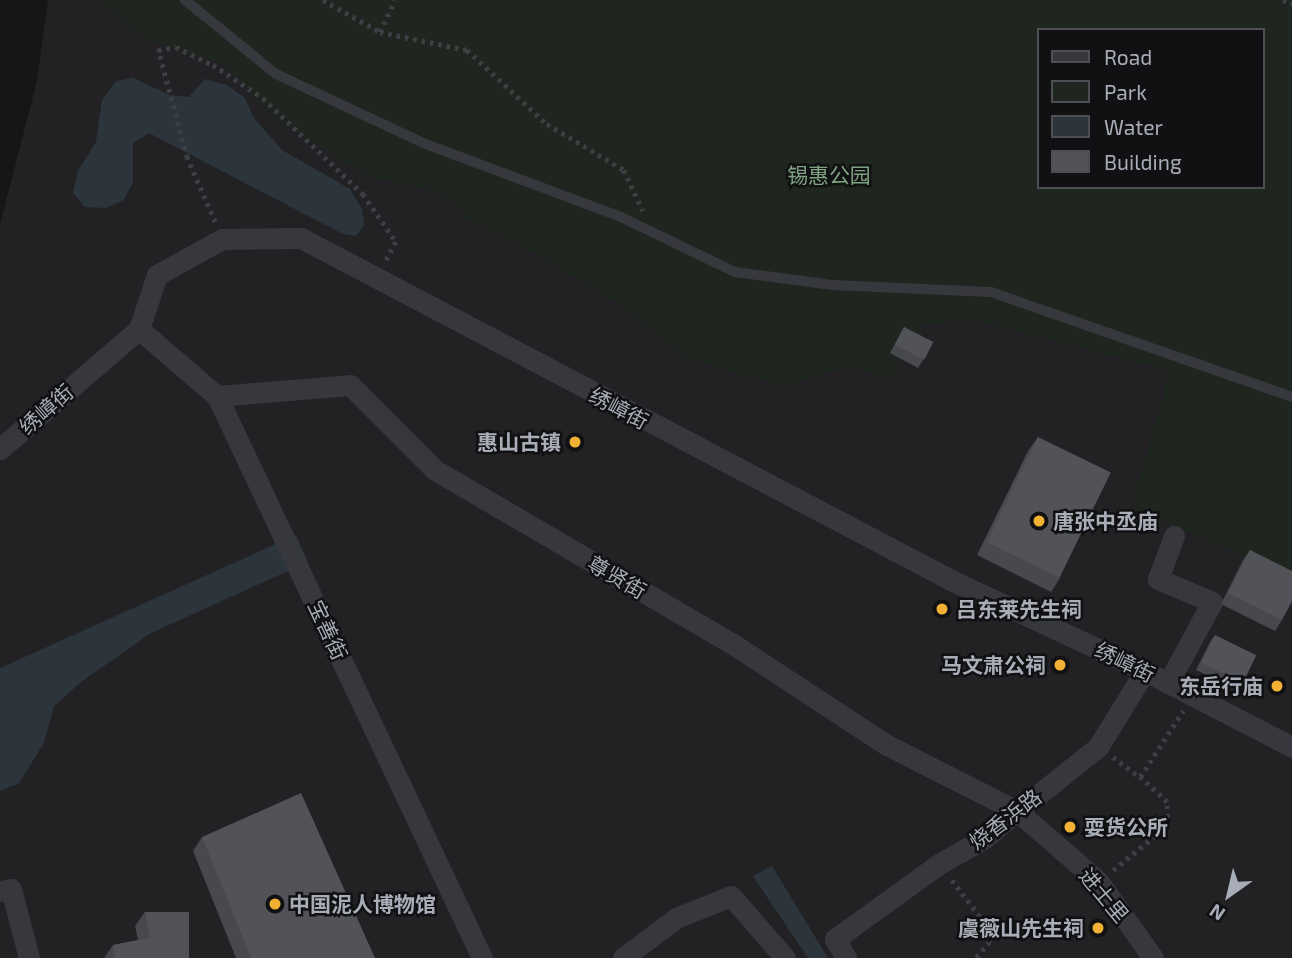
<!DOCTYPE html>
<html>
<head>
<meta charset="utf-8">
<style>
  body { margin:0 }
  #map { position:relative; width:1292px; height:958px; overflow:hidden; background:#161618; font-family:"Exo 2","Noto Sans SC",sans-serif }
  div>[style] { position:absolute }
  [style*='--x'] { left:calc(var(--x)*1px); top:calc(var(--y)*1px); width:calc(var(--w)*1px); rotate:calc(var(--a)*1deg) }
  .built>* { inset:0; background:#222225 }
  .green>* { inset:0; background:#1e261f }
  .water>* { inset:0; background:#2c353c }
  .path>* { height:4.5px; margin-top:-2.25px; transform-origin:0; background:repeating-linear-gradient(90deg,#3d3f44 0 3.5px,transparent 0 8.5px) }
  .lane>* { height:10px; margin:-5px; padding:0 5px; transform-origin:5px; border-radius:5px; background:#37383d }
  .street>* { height:21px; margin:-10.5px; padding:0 10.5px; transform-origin:10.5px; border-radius:10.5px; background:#37383d }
  .wall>* { inset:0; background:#47494d }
  .building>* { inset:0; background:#525359; transform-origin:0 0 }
  .dots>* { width:19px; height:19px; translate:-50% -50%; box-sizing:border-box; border:4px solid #111113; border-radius:50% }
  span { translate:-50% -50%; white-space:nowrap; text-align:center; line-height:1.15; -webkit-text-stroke:5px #111113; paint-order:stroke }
  .park-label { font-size:21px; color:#7fa381 }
  .street-label { font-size:21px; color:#a8adb8 }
  .poi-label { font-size:21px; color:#a8adb8; font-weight:700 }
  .right { translate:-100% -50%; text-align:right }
  .left { translate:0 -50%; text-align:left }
  .legend { position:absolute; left:1037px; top:28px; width:228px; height:161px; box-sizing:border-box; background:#111113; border:2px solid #4d4f55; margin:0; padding:9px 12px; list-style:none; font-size:21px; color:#a8adb8 }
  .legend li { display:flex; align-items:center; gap:14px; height:35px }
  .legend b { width:35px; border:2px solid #4d4f55 }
  .north { position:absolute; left:1194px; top:860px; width:70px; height:70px; -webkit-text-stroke:5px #111113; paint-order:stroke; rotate:214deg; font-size:19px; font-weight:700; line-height:28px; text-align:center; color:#a8adb8 }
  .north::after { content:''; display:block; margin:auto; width:24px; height:32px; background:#a8adb8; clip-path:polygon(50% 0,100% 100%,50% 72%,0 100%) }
</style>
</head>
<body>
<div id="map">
  <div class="built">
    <i style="clip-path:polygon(48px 0,118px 0,471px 187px,464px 216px,616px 287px,890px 379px,920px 326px,971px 319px,1171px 371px,1292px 578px,1292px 958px,0 958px,0 224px,37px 81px)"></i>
  </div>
  <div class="green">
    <i style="clip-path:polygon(evenodd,100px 0,1292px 0,1292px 578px,1132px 506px,1170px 371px,971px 319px,920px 326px,890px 379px,850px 366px,785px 387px,688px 358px,623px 306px,507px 237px,464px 217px,465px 210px,435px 191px,370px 177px,283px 123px,224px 64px,148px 40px,100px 0,1038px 30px,1262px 30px,1262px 187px,1038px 187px,1038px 30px)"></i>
  </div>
  <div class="water">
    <i style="clip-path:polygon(133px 78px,170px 95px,189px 97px,205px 79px,227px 85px,245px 98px,254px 118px,282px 150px,350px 189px,362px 209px,364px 225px,356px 236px,343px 234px,149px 133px,133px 143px,133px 182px,124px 200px,106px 208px,85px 207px,73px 193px,78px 171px,96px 142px,102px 100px,116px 81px)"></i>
    <i style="clip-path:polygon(296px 535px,308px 562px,151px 633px,81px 682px,54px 706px,44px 743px,19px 783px,0 791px,0 668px)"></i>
    <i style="clip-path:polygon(772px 866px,828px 958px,808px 958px,753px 876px)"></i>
  </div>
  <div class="path">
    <i style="--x:323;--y:0;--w:65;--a:29.3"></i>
    <i style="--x:380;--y:32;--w:89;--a:11.7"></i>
    <i style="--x:467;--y:50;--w:109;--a:42.8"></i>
    <i style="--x:547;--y:124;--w:90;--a:30.9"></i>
    <i style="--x:624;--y:170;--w:45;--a:65.1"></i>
    <i style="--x:1283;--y:0;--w:10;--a:24"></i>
    <i style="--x:380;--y:32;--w:35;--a:-65"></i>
    <i style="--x:215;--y:222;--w:70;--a:-113.6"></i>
    <i style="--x:187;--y:158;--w:112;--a:-105"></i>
    <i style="--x:158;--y:50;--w:18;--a:-9"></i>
    <i style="--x:176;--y:47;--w:41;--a:25.9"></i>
    <i style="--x:213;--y:65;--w:60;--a:33.4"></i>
    <i style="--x:263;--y:98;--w:139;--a:43.8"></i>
    <i style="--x:363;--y:194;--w:58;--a:55.5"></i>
    <i style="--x:396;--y:242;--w:21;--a:118"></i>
    <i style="--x:1113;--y:757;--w:34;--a:37"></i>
    <i style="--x:1113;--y:870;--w:70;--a:-39.2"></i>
    <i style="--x:1167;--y:826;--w:24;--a:-90"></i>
    <i style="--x:1167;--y:802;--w:37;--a:-137"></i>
    <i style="--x:1140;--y:777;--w:79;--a:-56.9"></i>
    <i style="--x:952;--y:880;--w:66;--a:52.4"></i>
    <i style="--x:992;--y:932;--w:10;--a:101"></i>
    <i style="--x:990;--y:942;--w:21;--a:131"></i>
  </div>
  <div class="lane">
    <i style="--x:185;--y:0;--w:117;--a:39.1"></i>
    <i style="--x:276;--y:74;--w:162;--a:25.1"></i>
    <i style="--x:423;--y:143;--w:211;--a:20.5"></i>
    <i style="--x:621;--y:217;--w:127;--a:25.8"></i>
    <i style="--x:735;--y:272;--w:98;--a:7.6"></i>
    <i style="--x:832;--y:285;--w:159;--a:2.5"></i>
    <i style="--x:991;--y:292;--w:319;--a:19.2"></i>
  </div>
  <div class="street">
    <i style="--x:139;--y:329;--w:103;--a:40.7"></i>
    <i style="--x:217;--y:396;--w:621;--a:64.75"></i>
    <i style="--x:217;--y:396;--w:133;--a:-4.7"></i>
    <i style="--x:350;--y:385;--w:120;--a:45"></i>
    <i style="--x:435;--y:470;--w:349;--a:30.3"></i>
    <i style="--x:736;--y:646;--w:181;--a:33.3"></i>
    <i style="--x:887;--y:745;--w:146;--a:26.9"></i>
    <i style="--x:1017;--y:811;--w:108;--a:40.9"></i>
    <i style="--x:1099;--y:882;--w:93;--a:54.6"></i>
    <i style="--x:0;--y:449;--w:184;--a:-40.8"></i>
    <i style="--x:139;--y:329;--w:57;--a:-71.6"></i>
    <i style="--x:157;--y:275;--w:74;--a:-29"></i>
    <i style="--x:222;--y:239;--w:79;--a:-0.7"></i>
    <i style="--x:301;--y:238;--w:737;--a:27.75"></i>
    <i style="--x:953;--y:581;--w:212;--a:25.1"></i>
    <i style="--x:1145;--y:671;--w:165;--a:27.3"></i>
    <i style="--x:1168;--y:683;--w:92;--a:-61.5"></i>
    <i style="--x:1212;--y:602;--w:59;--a:-156.9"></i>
    <i style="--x:1158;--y:579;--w:46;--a:-69.6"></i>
    <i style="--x:0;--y:891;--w:11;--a:-10"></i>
    <i style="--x:11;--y:889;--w:71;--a:75.4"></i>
    <i style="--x:623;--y:958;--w:66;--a:-37"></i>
    <i style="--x:676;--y:918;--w:59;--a:-21.8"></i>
    <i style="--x:731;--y:896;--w:82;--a:48.9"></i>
    <i style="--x:846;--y:958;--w:22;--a:-120"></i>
    <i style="--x:835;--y:939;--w:128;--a:-35.8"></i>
    <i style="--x:939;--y:864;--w:51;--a:-29.6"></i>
    <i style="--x:983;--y:839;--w:147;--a:-38.7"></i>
    <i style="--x:1098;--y:747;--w:89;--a:-58.3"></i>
  </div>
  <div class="wall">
    <i style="clip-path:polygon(904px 327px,923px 360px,918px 368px,890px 353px)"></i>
    <i style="clip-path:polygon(1038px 437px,1060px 578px,1051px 592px,977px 555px,1028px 451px)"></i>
    <i style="clip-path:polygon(1250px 550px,1282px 620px,1275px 631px,1221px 604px,1243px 560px)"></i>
    <i style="clip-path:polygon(1215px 635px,1242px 683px,1237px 690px,1196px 670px,1210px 642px)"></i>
    <i style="clip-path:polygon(202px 837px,375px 958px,236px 958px,193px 851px)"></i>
    <i style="clip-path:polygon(145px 912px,189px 958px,104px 958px,113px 945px,138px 940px,135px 926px)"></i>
  </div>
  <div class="building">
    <i style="left:904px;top:327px;width:33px;height:20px;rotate:27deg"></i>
    <i style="left:1038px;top:437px;width:81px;height:117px;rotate:26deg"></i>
    <i style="clip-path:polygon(1250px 550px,1292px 571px,1292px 601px,1282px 620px,1228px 593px)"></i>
    <i style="left:1215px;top:635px;width:46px;height:31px;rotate:26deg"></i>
    <i style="clip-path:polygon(301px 793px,375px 958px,251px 958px,202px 837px)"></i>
    <i style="clip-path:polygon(145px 912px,189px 912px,189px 958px,115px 958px,113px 945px,150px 938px)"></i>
  </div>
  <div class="dots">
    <i style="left:575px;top:442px;background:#f2b134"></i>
    <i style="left:1039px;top:521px;background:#f2b134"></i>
    <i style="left:942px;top:609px;background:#f2b134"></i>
    <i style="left:1060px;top:665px;background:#f2b134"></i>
    <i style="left:1277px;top:686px;background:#f2b134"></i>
    <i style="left:1070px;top:827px;background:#f2b134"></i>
    <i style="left:275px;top:904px;background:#f2b134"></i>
    <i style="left:1098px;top:928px;background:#f2b134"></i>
  </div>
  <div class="park-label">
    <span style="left:829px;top:175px">锡惠公园</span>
  </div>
  <div class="street-label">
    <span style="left:619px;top:408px;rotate:28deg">绣嶂街</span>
    <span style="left:46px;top:409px;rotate:-41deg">绣嶂街</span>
    <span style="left:617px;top:577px;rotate:30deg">尊贤街</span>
    <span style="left:328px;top:630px;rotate:65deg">宝善街</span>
    <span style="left:1125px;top:662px;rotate:26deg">绣嶂街</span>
    <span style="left:1005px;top:819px;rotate:-37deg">烧香浜路</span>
    <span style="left:1104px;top:895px;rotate:50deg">进士里</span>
  </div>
  <div class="poi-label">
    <span class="right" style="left:561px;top:442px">惠山古镇</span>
    <span class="left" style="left:1053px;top:521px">唐张中丞庙</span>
    <span class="left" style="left:956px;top:609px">吕东莱先生祠</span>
    <span class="right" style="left:1046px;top:665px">马文肃公祠</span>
    <span class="right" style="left:1263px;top:686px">东岳行庙</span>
    <span class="left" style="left:1084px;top:827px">耍货公所</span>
    <span class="left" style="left:289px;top:904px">中国泥人博物馆</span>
    <span class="right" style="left:1084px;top:928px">虞薇山先生祠</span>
  </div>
  <ul class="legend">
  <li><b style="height:9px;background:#37383d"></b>Road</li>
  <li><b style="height:19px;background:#1e261f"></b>Park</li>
  <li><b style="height:19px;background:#2c353c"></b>Water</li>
  <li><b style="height:19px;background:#525359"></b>Building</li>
  </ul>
  <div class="north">N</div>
</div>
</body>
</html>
